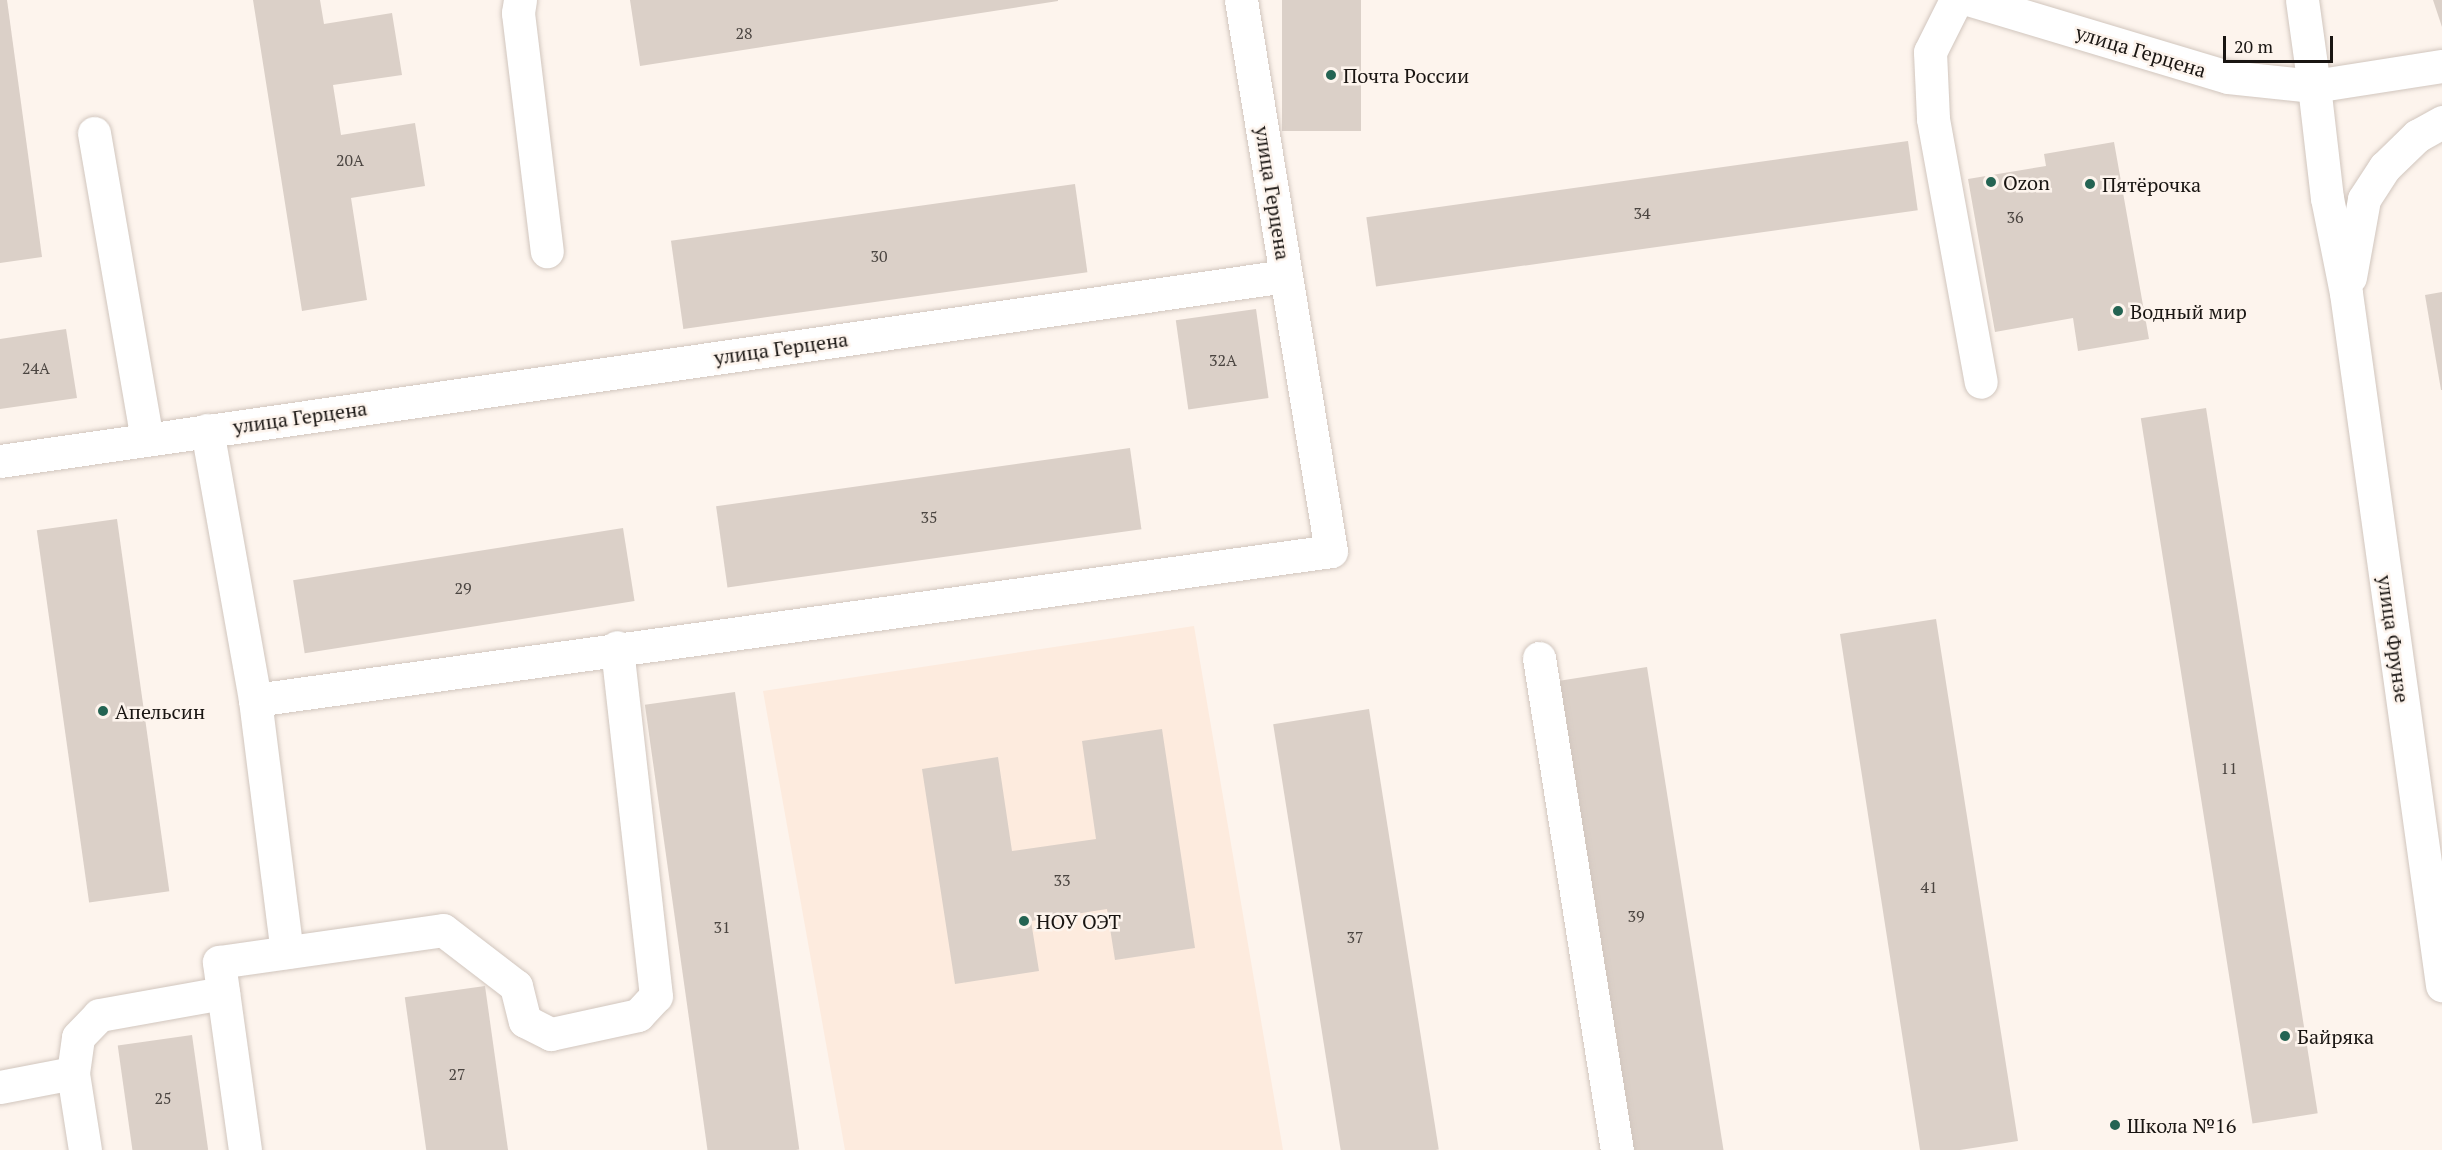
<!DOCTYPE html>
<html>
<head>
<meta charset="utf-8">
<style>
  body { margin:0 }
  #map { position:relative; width:2442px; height:1150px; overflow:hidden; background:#fdf4ed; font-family:"PT Serif",serif }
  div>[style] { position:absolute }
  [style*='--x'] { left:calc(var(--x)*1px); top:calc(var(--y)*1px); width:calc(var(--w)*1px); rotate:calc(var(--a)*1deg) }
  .built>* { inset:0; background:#fdebde }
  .building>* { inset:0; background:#dbd0c8; transform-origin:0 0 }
  .roads { filter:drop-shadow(0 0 2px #d1c6be) drop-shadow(0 0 2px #d1c6be) }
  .minor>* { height:33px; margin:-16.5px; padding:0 16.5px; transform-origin:16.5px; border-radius:16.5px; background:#fff }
  .major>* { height:33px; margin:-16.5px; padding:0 16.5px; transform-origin:16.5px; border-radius:16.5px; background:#fff }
  .dots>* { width:16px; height:16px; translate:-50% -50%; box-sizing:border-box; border:3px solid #fdf4ed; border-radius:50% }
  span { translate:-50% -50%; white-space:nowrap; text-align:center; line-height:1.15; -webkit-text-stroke:5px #fdf4ed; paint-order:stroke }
  .number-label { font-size:16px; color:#4a4440 }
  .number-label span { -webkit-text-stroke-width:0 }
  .street-label { font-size:20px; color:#191512 }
  .poi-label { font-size:20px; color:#191512 }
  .left { translate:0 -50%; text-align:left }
  .scale { position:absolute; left:2223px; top:36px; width:110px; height:27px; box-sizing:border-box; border:3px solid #191512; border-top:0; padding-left:8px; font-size:18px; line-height:21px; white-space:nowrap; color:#191512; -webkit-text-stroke:4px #fdf4ed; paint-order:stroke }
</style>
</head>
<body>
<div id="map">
  <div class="built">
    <i style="clip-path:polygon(1194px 626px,1283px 1150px,845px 1150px,763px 691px)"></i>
  </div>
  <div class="building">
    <i style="clip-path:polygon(0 0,7px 0,42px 257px,0 263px)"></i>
    <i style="clip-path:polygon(253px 0,320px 0,324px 24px,392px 13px,402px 75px,333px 85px,341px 135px,415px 123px,425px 186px,351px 198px,367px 300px,302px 311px)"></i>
    <i style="clip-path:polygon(630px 0,1058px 0,1058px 1px,640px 66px)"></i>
    <i style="left:1282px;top:0;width:79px;height:131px"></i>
    <i style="clip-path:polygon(2433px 0,2442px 0,2442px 27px)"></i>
    <i style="left:1908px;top:141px;width:70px;height:547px;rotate:82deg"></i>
    <i style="clip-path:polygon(2114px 142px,2149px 339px,2078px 351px,2073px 318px,1995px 332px,1968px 179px,2046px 166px,2044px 154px)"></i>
    <i style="left:1075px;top:184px;width:89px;height:408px;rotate:82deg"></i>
    <i style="clip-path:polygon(2442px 292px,2442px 390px,2441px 390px,2425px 295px)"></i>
    <i style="left:1256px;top:309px;width:90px;height:81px;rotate:82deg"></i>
    <i style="clip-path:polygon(66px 329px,77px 398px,0 409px,0 339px)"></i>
    <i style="left:2206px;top:408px;width:714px;height:66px;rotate:81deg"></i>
    <i style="left:1130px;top:448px;width:82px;height:418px;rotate:82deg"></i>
    <i style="left:117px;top:519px;width:376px;height:81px;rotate:82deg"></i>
    <i style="left:623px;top:528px;width:74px;height:334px;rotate:81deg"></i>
    <i style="clip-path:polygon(1936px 619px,2018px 1141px,1960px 1150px,1920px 1150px,1840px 634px)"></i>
    <i style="left:1647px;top:667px;width:489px;height:98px;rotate:81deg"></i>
    <i style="left:735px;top:692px;width:462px;height:91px;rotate:82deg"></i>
    <i style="left:1369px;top:709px;width:446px;height:97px;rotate:81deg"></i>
    <i style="clip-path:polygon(1162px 729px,1195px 948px,1115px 960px,1107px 909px,1031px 921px,1039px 971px,955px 984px,922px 769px,998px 757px,1012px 851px,1096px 839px,1082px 741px)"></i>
    <i style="left:485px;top:986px;width:166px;height:81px;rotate:82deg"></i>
    <i style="left:192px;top:1035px;width:116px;height:75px;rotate:82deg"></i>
  </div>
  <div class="roads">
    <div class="minor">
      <i style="--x:520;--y:0;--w:13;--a:99"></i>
      <i style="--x:518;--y:13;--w:240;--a:83.1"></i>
      <i style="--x:1956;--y:0;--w:58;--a:116.6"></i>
      <i style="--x:1930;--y:52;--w:67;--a:87.4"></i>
      <i style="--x:1933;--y:119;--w:267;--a:79.7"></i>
      <i style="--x:2302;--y:0;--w:87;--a:82.1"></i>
      <i style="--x:94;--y:133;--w:311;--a:80.2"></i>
      <i style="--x:207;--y:430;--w:274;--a:79.9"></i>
      <i style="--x:255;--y:700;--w:254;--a:82.8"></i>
      <i style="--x:0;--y:461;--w:1299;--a:-8.19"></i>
      <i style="--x:1539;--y:658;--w:498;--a:81"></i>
      <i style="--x:255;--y:700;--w:1086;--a:-7.88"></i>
      <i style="--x:1331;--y:551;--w:558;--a:-99.28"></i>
      <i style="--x:0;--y:1087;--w:74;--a:-10.9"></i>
      <i style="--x:85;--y:1150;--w:78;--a:-98.9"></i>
      <i style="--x:73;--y:1073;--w:36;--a:-82"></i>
      <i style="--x:78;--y:1037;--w:30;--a:-46"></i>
      <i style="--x:99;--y:1015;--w:126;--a:-10.1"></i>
      <i style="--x:245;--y:1150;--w:190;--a:-97.9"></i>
      <i style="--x:219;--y:962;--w:226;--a:-8.1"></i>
      <i style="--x:443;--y:930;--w:92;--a:37.5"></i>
      <i style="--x:516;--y:986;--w:36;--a:76"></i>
      <i style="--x:525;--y:1021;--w:29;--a:27"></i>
      <i style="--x:551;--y:1034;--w:89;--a:-12.3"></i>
      <i style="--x:638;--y:1015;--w:26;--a:-47"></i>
      <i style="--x:656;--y:996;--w:351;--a:-96.4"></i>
    </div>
    <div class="major">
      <i style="--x:1971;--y:0;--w:268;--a:16.7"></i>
      <i style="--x:2228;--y:77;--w:86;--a:6"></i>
      <i style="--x:2314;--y:86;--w:130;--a:-8.9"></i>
      <i style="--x:2314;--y:86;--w:113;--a:83.4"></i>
      <i style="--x:2327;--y:198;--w:97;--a:78.7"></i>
      <i style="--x:2346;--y:293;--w:699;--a:82.1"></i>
      <i style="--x:2350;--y:277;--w:79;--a:-79.8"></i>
      <i style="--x:2364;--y:199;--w:38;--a:-57"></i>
      <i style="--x:2385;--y:167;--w:45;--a:-44.1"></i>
      <i style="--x:2417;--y:136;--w:29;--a:-29"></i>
    </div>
  </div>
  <div class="dots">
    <i style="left:1331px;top:75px;background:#246453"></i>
    <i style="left:1991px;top:182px;background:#246453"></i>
    <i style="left:2090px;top:184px;background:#246453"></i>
    <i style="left:2118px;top:311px;background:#246453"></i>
    <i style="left:103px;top:711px;background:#246453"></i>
    <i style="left:1024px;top:921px;background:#246453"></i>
    <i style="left:2285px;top:1036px;background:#246453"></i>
    <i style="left:2115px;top:1125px;background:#246453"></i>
  </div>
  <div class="number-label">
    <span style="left:744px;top:33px">28</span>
    <span style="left:350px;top:160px">20А</span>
    <span style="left:1642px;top:213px">34</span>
    <span style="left:2015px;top:217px">36</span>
    <span style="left:879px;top:256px">30</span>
    <span style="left:1223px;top:360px">32А</span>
    <span style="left:36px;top:368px">24А</span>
    <span style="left:929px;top:517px">35</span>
    <span style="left:463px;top:588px">29</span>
    <span style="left:2229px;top:768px">11</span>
    <span style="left:1062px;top:880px">33</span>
    <span style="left:1929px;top:887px">41</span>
    <span style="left:1636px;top:916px">39</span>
    <span style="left:722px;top:927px">31</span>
    <span style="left:1355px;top:937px">37</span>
    <span style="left:457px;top:1074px">27</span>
    <span style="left:163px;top:1098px">25</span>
  </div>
  <div class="street-label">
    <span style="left:2141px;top:51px;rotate:17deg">улица Герцена</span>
    <span style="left:1273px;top:193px;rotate:81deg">улица Герцена</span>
    <span style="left:781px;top:348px;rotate:-8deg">улица Герцена</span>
    <span style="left:300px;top:417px;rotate:-8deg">улица Герцена</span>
    <span style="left:2394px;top:639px;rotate:82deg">улица Фрунзе</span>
  </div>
  <div class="poi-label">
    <span class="left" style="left:1343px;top:75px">Почта России</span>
    <span class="left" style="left:2003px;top:182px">Ozon</span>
    <span class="left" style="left:2102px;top:184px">Пятёрочка</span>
    <span class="left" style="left:2130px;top:311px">Водный мир</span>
    <span class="left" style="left:115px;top:711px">Апельсин</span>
    <span class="left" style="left:1036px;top:921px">НОУ ОЭТ</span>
    <span class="left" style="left:2297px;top:1036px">Байряка</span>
    <span class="left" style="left:2127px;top:1125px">Школа №16</span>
  </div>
  <div class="scale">20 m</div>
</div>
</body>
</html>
